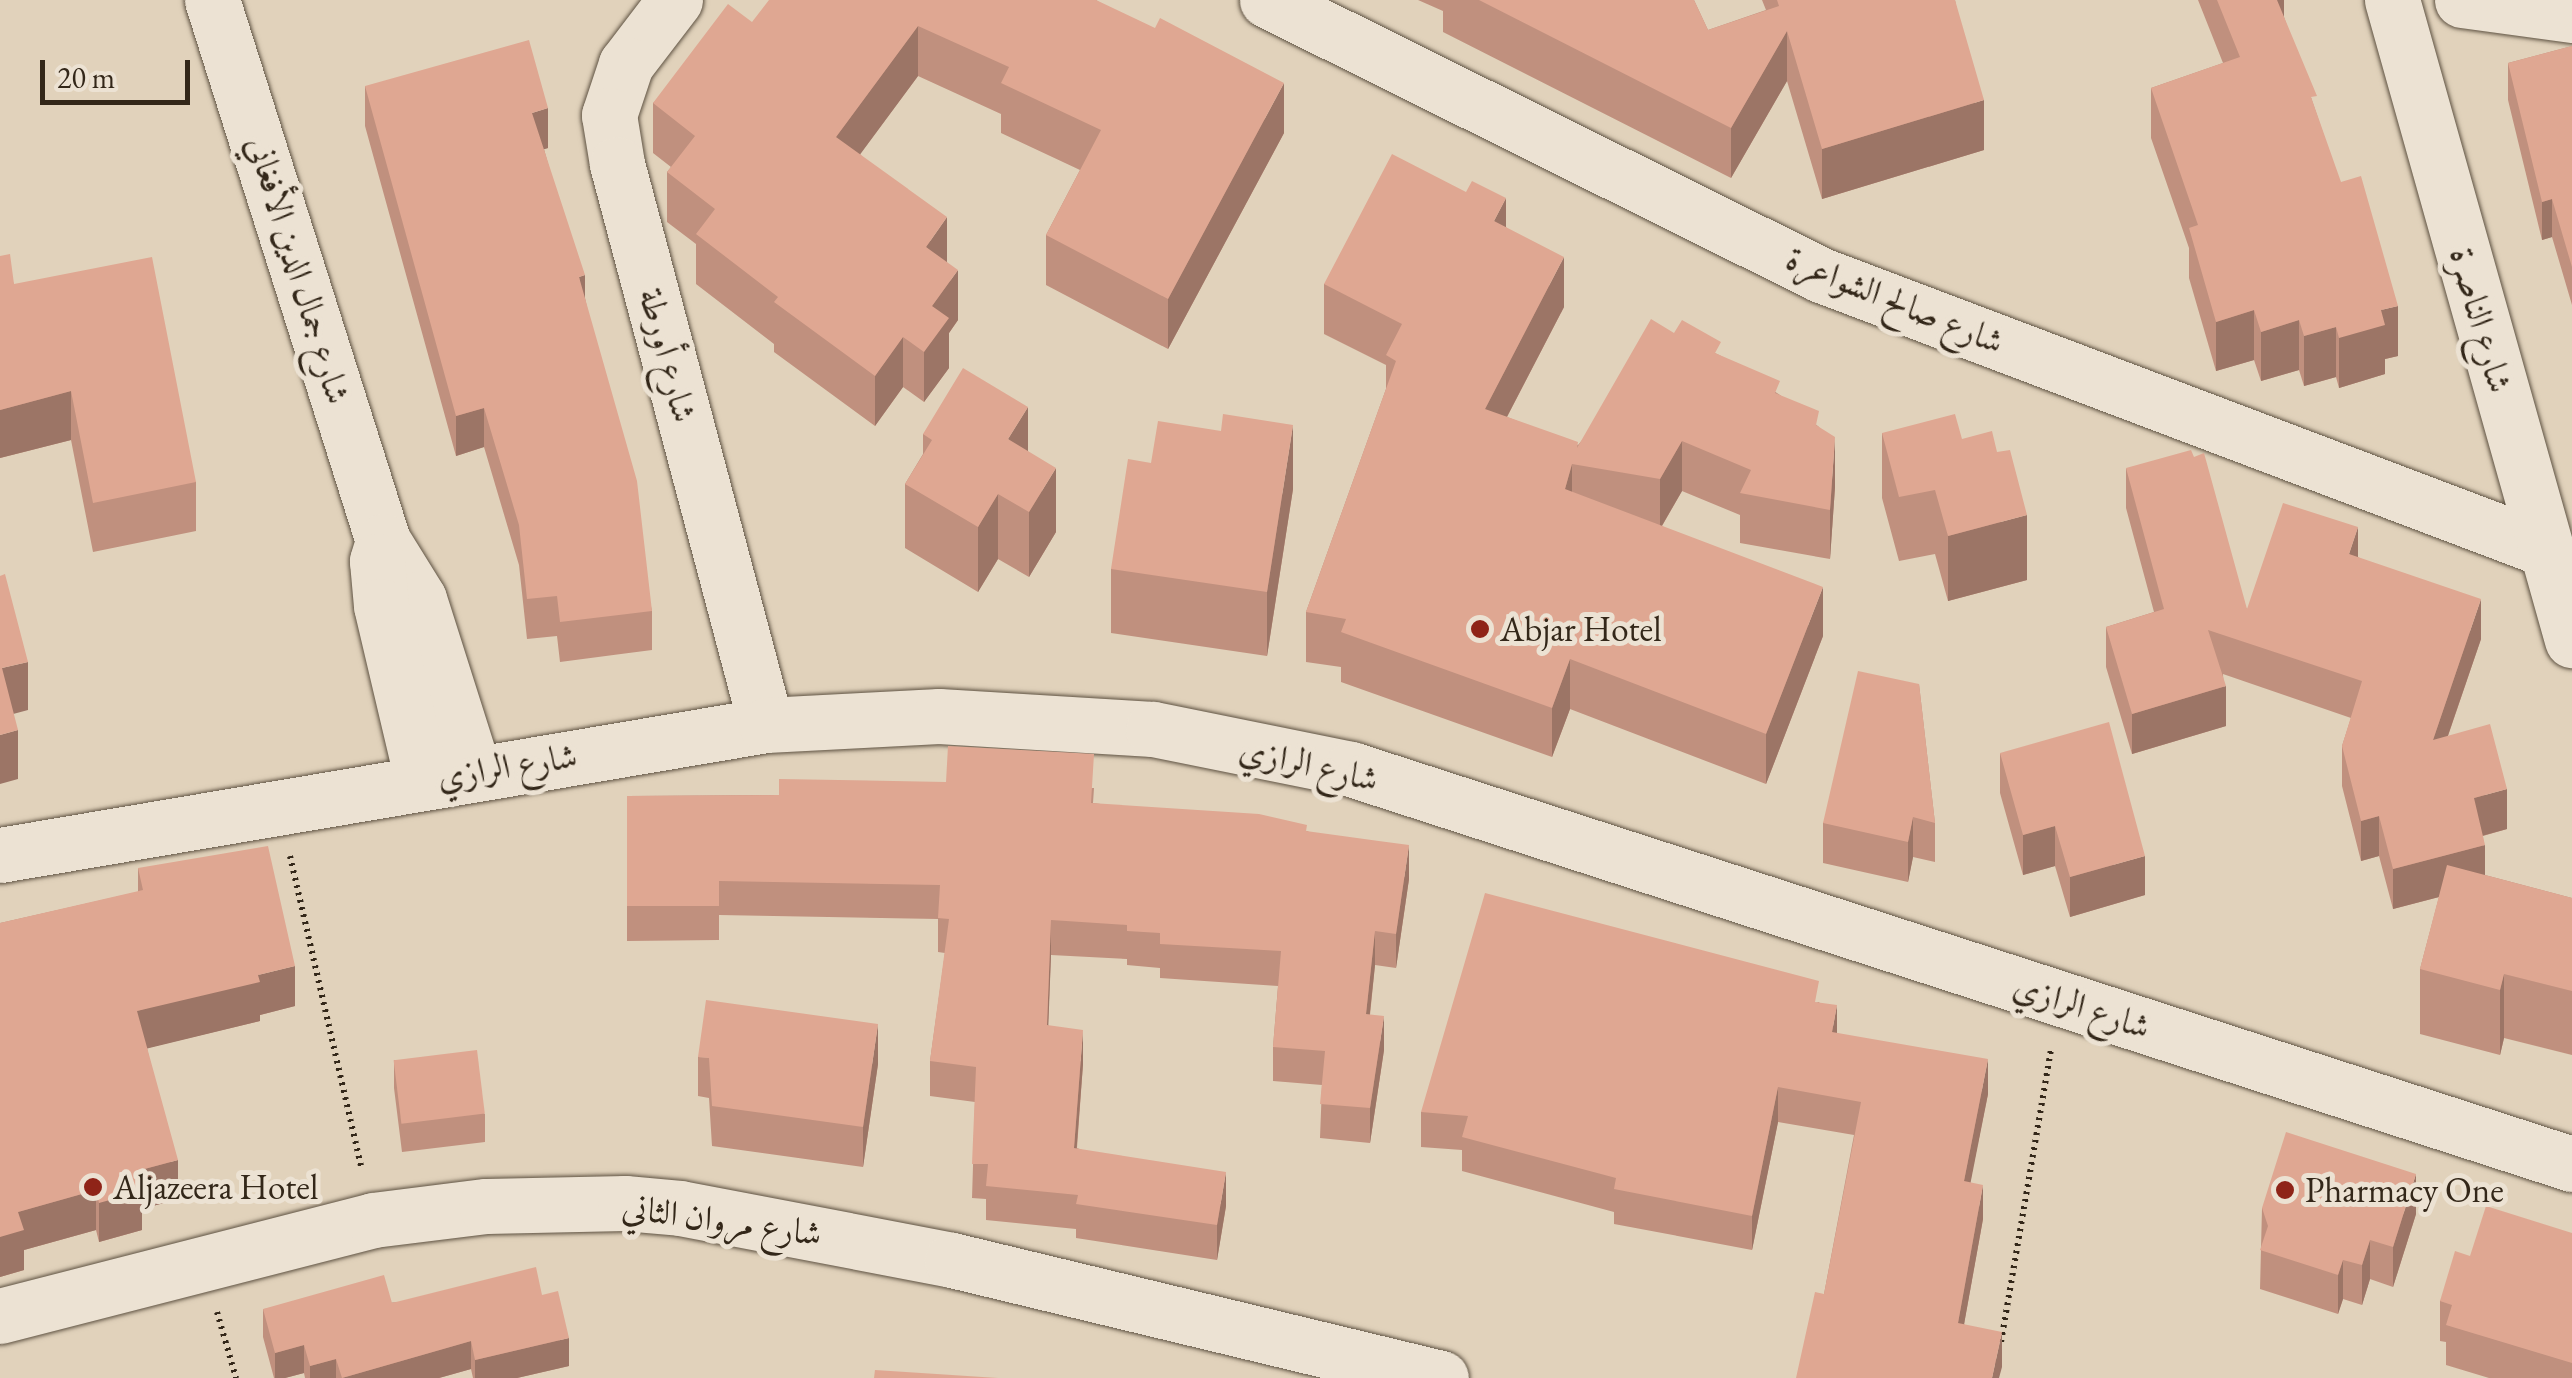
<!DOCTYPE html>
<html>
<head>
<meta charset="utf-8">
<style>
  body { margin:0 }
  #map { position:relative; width:2572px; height:1378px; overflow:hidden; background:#e1d2bb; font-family:"EB Garamond",Amiri,serif }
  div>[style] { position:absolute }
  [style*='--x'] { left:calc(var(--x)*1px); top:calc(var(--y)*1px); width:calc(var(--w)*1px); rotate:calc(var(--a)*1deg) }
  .path>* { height:6px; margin-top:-3px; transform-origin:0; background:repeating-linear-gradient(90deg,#332719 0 2.5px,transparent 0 7.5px) }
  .roads { filter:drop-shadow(0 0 2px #5e5242) drop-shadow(0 0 2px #5e5242) }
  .minor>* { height:55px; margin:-27.5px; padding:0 27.5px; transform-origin:27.5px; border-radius:27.5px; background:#ece2d3 }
  .wall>* { inset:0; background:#c0907e }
  .shaded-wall>* { inset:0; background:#9c7566 }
  .building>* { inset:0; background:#dfa792; transform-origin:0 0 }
  .dots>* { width:28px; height:28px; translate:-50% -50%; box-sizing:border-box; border:5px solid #ece2d3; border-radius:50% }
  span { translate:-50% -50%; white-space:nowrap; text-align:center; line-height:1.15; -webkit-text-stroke:10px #ece2d3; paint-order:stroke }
  .street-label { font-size:35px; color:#332719 }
  .poi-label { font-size:35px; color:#332719 }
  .left { translate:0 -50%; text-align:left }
  .scale { position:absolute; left:40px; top:60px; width:150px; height:45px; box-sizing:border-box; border:5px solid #332719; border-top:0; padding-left:12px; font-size:30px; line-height:35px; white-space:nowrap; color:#332719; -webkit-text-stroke:8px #ece2d3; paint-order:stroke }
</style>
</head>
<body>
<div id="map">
  <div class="path">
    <i style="--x:290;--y:856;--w:322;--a:77.1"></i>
    <i style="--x:217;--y:1312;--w:69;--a:73.9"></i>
    <i style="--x:2001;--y:1342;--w:297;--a:-80.3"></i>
  </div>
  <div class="roads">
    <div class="minor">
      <i style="--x:212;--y:0;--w:567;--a:72.46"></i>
      <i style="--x:383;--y:541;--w:68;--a:58.2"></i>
      <i style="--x:419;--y:599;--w:182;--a:72.4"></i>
      <i style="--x:675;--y:0;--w:81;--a:127.4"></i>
      <i style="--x:626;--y:64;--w:54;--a:108.4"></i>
      <i style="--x:609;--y:115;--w:50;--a:80.7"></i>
      <i style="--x:617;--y:164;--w:580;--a:75.13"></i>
      <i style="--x:1267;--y:0;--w:618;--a:26.4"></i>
      <i style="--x:1821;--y:275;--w:774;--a:20.73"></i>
      <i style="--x:2392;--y:0;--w:665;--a:74.29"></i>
      <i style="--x:2462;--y:0;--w:111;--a:7.8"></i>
      <i style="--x:383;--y:541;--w:21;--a:107"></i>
      <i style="--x:377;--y:561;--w:45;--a:84.9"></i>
      <i style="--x:381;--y:606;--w:179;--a:76.7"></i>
      <i style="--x:0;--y:855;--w:777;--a:-9.63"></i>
      <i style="--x:766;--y:725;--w:173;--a:-3"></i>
      <i style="--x:939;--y:716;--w:214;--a:3.5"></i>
      <i style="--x:1153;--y:729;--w:202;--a:11.4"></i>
      <i style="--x:1351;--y:769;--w:1283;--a:17.93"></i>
      <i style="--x:0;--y:1316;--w:385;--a:-14.4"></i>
      <i style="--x:373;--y:1220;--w:114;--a:-7.1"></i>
      <i style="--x:486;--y:1206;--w:139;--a:-1.2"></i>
      <i style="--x:625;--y:1203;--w:55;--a:5.2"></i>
      <i style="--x:680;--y:1208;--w:277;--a:10.8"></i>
      <i style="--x:952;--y:1260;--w:503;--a:13.57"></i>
    </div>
  </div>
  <div class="wall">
    <i style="clip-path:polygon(1096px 0,1284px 133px,1168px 349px,1046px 285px,1046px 235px,1080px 170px,1001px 133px,1001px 114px,918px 76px,860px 154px,947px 262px,958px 320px,949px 333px,949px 368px,924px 402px,903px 387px,875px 426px,774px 352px,774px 344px,696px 284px,696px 244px,667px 222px,667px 172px,671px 167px,653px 153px,653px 103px,752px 22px)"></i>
    <i style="clip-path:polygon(1418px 0,1694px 0,1708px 30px,1766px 10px,1762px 0,1955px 0,1984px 150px,1822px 199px,1787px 81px,1731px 178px,1443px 32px,1443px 11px)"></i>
    <i style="clip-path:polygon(2198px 0,2284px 0,2284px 17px,2398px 356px,2385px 359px,2385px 374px,2339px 388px,2336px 377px,2304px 386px,2299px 370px,2261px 381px,2254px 360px,2216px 371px,2189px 278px,2189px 248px,2151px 138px,2151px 88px,2223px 63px)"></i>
    <i style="clip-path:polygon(2572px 46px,2572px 305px,2552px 237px,2542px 240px,2508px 100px,2508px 63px)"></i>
    <i style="clip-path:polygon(365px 86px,548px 148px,544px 149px,585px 298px,652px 611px,652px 650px,560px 662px,557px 636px,527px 639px,519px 565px,484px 447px,456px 456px,365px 126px)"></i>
    <i style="clip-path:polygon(1506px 227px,1564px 307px,1507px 417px,1578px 445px,1674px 333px,1721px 356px,1780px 395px,1819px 427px,1835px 487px,1830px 559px,1740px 543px,1740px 515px,1682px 491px,1662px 526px,1823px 636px,1766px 784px,1570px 709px,1552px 757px,1341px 682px,1341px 667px,1306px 662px,1306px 612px,1386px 389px,1386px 365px,1324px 334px,1324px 284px)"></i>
    <i style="clip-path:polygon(0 256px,14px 284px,196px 482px,196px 531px,93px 552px,71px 440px,0 458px)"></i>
    <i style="clip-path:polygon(1882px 433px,1962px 439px,2027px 580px,1948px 601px,1935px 554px,1899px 561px,1882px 498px)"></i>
    <i style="clip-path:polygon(923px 434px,1028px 451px,1056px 532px,1029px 577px,998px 559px,978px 592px,905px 548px,905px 484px,923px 454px)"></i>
    <i style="clip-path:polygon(2126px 468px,2247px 609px,2358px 557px,2481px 639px,2448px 736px,2507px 829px,2483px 836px,2485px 875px,2572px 898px,2572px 1055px,2504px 1038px,2500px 1055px,2420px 1034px,2420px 969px,2439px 897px,2393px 909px,2379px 856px,2361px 861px,2342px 786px,2342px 746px,2351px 718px,2223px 674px,2226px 726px,2132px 754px,2106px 667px,2106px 627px,2154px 612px,2126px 508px)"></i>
    <i style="clip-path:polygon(1293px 489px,1267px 656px,1111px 633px,1111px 569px)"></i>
    <i style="clip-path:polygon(1919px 684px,1935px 823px,1935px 862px,1913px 857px,1908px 882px,1823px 863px,1823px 823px)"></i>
    <i style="clip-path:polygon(2000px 753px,2145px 895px,2070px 917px,2055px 866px,2023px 875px,2000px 793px)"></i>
    <i style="clip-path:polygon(1094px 788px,1093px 803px,1307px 831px,1409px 879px,1396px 968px,1375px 965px,1370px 1015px,1384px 1050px,1370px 1143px,1320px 1138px,1322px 1085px,1273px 1081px,1273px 1047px,1278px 986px,1160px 978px,1160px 968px,1127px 965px,1127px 959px,1051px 955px,1048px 1025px,1083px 1064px,1077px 1148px,1226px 1206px,1217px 1260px,1076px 1238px,1076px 1229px,986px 1220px,986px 1199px,972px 1198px,975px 1102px,930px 1096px,930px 1061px,945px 953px,938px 952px,938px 919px,719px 915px,719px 940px,627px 941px,627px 796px,779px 795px)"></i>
    <i style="clip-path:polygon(138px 868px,295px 1006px,260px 1015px,260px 1021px,147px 1048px,178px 1199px,142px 1209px,142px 1230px,99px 1242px,96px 1230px,24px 1250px,24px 1270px,0 1277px,0 923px,138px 892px)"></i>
    <i style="clip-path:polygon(1819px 1002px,1837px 1033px,1988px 1094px,1970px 1182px,1983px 1219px,1964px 1324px,2002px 1367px,1824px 1294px,1854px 1135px,1778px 1122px,1752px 1250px,1614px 1224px,1614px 1212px,1462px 1171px,1462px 1150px,1421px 1147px,1421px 1112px)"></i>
    <i style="clip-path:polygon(698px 1057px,878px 1064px,863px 1167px,712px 1146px,709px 1098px,698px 1096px)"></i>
    <i style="clip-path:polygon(394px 1060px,485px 1114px,485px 1142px,402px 1152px,394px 1088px)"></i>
    <i style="clip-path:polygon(2262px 1208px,2416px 1214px,2393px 1287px,2370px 1279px,2362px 1305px,2343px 1299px,2338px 1314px,2260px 1289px)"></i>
    <i style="clip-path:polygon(2572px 1233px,2572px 1378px,2489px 1378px,2446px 1365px,2446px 1342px,2440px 1341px,2440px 1301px,2470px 1256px)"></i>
    <i style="clip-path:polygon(542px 1295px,569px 1366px,517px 1378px,473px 1378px,471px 1369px,439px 1378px,305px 1378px,304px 1373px,285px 1378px,274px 1378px,263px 1337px,263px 1309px)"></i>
  </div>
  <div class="shaded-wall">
    <i style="clip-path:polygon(2269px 0,2284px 0,2284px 23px)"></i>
    <i style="clip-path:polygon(918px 26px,918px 76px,836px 187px,836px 137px)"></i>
    <i style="clip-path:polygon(1787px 31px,1787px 81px,1731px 178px,1731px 128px)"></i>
    <i style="clip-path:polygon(1284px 83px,1284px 133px,1168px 349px,1168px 299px)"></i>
    <i style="clip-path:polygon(1984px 100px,1984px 150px,1822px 199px,1822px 149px)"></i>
    <i style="clip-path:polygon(548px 108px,548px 148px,532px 153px,532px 113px)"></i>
    <i style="clip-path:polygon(1506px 198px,1506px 248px,1494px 221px)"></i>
    <i style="clip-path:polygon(2552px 199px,2552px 237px,2542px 240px,2542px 202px)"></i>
    <i style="clip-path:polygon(947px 217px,947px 267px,926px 247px)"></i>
    <i style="clip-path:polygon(1564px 257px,1564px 307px,1485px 459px,1485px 409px)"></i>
    <i style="clip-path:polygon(958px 270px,958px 320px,949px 333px,949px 368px,924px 402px,924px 352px,932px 306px)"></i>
    <i style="clip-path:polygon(585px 275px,585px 315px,579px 277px)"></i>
    <i style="clip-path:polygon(2398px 306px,2398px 356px,2385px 359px,2385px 374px,2339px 388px,2339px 338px,2381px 310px)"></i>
    <i style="clip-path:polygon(2254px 310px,2254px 360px,2216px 371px,2216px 322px)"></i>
    <i style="clip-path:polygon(2299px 320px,2299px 370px,2261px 381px,2261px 332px)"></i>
    <i style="clip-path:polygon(2336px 327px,2336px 377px,2304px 386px,2304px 336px)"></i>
    <i style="clip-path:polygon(903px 337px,903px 387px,875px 426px,875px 376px)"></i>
    <i style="clip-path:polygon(71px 391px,71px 440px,0 458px,0 410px)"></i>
    <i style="clip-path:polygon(1028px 407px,1028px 471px,1008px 439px)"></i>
    <i style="clip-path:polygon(484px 408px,484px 447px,456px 456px,456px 416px)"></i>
    <i style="clip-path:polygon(1293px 425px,1293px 489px,1267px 656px,1267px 592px)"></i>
    <i style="clip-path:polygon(1835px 437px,1835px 487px,1830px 559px,1830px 510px)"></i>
    <i style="clip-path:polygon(1682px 441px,1682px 491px,1660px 529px,1660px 479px)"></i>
    <i style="clip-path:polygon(1572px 464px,1572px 513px,1565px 489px)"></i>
    <i style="clip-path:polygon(1056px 468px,1056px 532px,1029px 577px,1029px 512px)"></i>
    <i style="clip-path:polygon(998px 494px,998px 559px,978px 592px,978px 527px)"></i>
    <i style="clip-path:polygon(2027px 515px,2027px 580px,1948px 601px,1948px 536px)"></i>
    <i style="clip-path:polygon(2358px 527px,2358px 567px,2349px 554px)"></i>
    <i style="clip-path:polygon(1823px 587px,1823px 636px,1766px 784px,1766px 734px)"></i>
    <i style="clip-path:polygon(2481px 599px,2481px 639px,2433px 779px,2433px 740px)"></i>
    <i style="clip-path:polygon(1570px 659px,1570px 709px,1552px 757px,1552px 708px)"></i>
    <i style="clip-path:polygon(28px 662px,28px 710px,2px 717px,2px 668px)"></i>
    <i style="clip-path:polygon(2226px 686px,2226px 726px,2132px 754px,2132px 714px)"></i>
    <i style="clip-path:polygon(18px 730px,18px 779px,0 784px,0 735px)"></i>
    <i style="clip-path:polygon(2507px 789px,2507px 829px,2474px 838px,2474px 798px)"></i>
    <i style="clip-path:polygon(2379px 816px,2379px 856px,2361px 861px,2361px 821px)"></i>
    <i style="clip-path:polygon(1913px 817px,1913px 857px,1908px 882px,1908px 842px)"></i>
    <i style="clip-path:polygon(2055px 826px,2055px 866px,2023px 875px,2023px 835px)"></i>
    <i style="clip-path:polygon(1409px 845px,1409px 879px,1396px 968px,1396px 934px)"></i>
    <i style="clip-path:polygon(2485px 845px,2485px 885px,2393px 909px,2393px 869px)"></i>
    <i style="clip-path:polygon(2145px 856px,2145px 895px,2070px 917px,2070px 877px)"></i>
    <i style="clip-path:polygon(1051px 920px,1051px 955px,1047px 1060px,1047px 1025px)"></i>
    <i style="clip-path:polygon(1375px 931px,1375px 965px,1366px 1049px,1366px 1014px)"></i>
    <i style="clip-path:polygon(295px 966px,295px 1006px,260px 1015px,260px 1021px,137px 1051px,137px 1011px,258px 975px)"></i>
    <i style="clip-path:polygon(2504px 974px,2504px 1038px,2500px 1055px,2500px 990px)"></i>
    <i style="clip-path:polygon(1837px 1005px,1837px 1040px,1832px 1032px)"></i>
    <i style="clip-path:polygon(1384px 1016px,1384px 1050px,1370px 1143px,1370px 1108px)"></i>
    <i style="clip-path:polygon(878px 1024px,878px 1064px,863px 1167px,863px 1127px)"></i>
    <i style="clip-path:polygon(1083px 1030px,1083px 1064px,1074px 1182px,1074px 1148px)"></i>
    <i style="clip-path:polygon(1988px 1059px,1988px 1094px,1964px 1216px,1964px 1181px)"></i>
    <i style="clip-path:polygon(1778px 1087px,1778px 1122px,1752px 1250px,1752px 1216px)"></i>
    <i style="clip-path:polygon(178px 1160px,178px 1199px,142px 1209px,142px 1230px,99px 1242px,99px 1203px,137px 1171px)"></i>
    <i style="clip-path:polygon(1226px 1172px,1226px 1206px,1217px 1260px,1217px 1225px)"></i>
    <i style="clip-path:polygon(2416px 1174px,2416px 1214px,2393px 1287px,2393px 1247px)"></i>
    <i style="clip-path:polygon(1983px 1185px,1983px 1219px,1958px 1358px,1958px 1323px)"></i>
    <i style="clip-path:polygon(96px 1190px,96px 1230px,24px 1250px,24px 1270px,0 1277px,0 1237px,18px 1212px)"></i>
    <i style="clip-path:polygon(2370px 1240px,2370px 1279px,2362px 1305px,2362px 1265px)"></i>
    <i style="clip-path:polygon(2343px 1260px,2343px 1299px,2338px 1314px,2338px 1275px)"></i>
    <i style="clip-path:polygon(2002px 1332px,2002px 1367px,1999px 1378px,1992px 1378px)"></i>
    <i style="clip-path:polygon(569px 1338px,569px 1366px,517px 1378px,475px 1378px,475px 1360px)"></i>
    <i style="clip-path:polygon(471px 1341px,471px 1369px,439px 1378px,342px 1378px)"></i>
    <i style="clip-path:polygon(304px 1345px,304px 1373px,285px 1378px,275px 1378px,275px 1353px)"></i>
    <i style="clip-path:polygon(336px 1359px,336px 1378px,310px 1378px,310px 1366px)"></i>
  </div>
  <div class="building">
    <i style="clip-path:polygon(769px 0,1096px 0,1155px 28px,1160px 18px,1284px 83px,1168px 299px,1046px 235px,1101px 130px,1001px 83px,1009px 67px,918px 26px,836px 137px,947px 217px,926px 247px,958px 270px,932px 306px,949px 318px,924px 352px,903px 337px,875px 376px,774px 302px,778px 297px,696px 234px,715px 209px,667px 172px,695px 136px,653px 103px,728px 4px,752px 22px)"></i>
    <i style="clip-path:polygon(1479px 0,1694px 0,1708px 30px,1779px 6px,1777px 0,1955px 0,1984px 100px,1822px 149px,1787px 31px,1731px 128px)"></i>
    <i style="clip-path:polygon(2217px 0,2277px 0,2317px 96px,2311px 97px,2341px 182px,2361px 176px,2398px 306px,2381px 310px,2385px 325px,2339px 338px,2336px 327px,2304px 336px,2299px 320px,2261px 332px,2254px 310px,2216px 322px,2189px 228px,2198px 225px,2151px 88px,2240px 57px)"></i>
    <i style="clip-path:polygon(529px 40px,548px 108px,532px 113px,585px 275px,579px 277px,637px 481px,652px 611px,560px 622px,557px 596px,527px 599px,519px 525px,484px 408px,456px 416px,365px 86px)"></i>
    <i style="clip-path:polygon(2572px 46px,2572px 267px,2552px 199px,2542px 202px,2508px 63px)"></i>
    <i style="clip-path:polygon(1392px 154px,1466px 192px,1472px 181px,1506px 198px,1494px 221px,1564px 257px,1485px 409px,1578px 442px,1577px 448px,1651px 319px,1674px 333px,1682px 320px,1721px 342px,1715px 353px,1780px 381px,1775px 393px,1819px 411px,1816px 425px,1835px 437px,1830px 510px,1740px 493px,1751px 470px,1682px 441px,1660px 479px,1572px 464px,1565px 489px,1823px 587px,1766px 734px,1570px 659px,1552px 708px,1341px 632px,1346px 619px,1306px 612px,1396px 361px,1386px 355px,1402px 324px,1324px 284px)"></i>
    <i style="clip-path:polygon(10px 254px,14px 284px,152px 257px,196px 482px,93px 503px,71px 391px,0 410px,0 256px)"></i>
    <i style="clip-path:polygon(963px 368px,1028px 407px,1008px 439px,1056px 468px,1029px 512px,998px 494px,978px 527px,905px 484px,932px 440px,923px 434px)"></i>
    <i style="clip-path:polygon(1223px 414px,1293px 425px,1267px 592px,1111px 569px,1128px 459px,1151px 463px,1158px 421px,1221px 431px)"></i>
    <i style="clip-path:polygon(1955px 414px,1962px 439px,1992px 431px,1997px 452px,2010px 450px,2027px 515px,1948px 536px,1935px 490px,1899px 497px,1882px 433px)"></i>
    <i style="clip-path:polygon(2191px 450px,2194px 457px,2204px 453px,2247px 609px,2283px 503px,2358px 527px,2349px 554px,2481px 599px,2433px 740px,2490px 724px,2507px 789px,2474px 798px,2485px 845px,2393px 869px,2379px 816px,2361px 821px,2342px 746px,2362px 681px,2208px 630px,2226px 686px,2132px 714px,2106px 627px,2164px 609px,2126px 468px)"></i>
    <i style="clip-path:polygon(5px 574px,28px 662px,2px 668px,18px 730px,0 735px,0 576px)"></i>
    <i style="clip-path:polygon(1858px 671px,1919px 684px,1935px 823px,1913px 817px,1908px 842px,1823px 823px)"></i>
    <i style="clip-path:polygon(2109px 722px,2145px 856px,2070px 877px,2055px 826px,2023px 835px,2000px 753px)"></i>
    <i style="clip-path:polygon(948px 746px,1094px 754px,1091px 803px,1259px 814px,1307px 825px,1306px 831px,1409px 845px,1396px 934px,1375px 931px,1366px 1014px,1384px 1016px,1370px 1108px,1320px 1104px,1325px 1051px,1273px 1047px,1281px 951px,1160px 944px,1160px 933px,1127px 931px,1127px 925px,1051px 920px,1047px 1025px,1083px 1030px,1074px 1148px,1226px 1172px,1217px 1225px,1076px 1204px,1078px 1195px,986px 1186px,988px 1164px,972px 1164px,976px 1067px,930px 1061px,949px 919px,938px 918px,940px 885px,719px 881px,719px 906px,627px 906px,627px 796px,779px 795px,779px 779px,946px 782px)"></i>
    <i style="clip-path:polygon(268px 846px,295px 966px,258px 975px,260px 982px,137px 1011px,178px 1160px,137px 1171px,142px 1191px,99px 1203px,96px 1190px,18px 1212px,24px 1230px,0 1237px,0 923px,143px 890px,138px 868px)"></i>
    <i style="clip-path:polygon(2447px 865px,2572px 898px,2572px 991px,2504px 974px,2500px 990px,2420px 969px)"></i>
    <i style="clip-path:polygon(1485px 893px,1819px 981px,1815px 1002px,1837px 1005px,1832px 1032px,1988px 1059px,1964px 1181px,1983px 1185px,1958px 1323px,2002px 1332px,1992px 1378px,1796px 1378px,1815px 1292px,1824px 1294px,1861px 1102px,1778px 1087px,1752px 1216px,1614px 1189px,1616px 1178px,1462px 1137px,1468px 1116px,1421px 1112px)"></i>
    <i style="clip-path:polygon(706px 1000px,878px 1024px,863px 1127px,712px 1106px,709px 1058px,698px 1057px)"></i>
    <i style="left:477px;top:1050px;width:64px;height:84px;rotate:83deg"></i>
    <i style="clip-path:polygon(2286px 1132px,2416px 1174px,2393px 1247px,2370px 1240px,2362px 1265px,2343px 1260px,2338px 1275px,2260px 1250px,2268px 1226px,2262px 1208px)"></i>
    <i style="clip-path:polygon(2486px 1206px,2572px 1233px,2572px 1363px,2446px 1325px,2452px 1305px,2440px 1301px,2455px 1251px,2470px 1256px)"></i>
    <i style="clip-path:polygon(536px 1267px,542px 1295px,558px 1291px,569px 1338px,475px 1360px,471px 1341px,342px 1378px,336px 1359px,310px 1366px,304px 1345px,275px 1353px,263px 1309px,384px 1275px,392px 1303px)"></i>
    <i style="clip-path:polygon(875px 1370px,998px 1378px,874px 1378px)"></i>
  </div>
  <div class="dots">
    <i style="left:1480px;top:629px;background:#8f2418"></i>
    <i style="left:93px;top:1187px;background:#8f2418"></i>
    <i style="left:2285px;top:1190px;background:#8f2418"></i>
  </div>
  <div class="street-label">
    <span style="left:299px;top:270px;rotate:73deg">شارع جمال الدين الأفغاني</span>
    <span style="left:1895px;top:300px;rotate:22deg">شارع صالح الشواعرة</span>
    <span style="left:2481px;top:320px;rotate:74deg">شارع الناصرة</span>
    <span style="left:668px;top:355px;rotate:75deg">شارع أورطة</span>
    <span style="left:1309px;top:764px;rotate:13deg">شارع الرازي</span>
    <span style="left:507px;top:766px;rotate:-9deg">شارع الرازي</span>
    <span style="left:2082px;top:1006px;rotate:18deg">شارع الرازي</span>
    <span style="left:722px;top:1220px;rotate:8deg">شارع مروان الثاني</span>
  </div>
  <div class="poi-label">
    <span class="left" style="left:1500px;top:629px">Abjar Hotel</span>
    <span class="left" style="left:113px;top:1187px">Aljazeera Hotel</span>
    <span class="left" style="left:2305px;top:1190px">Pharmacy One</span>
  </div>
  <div class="scale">20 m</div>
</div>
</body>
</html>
